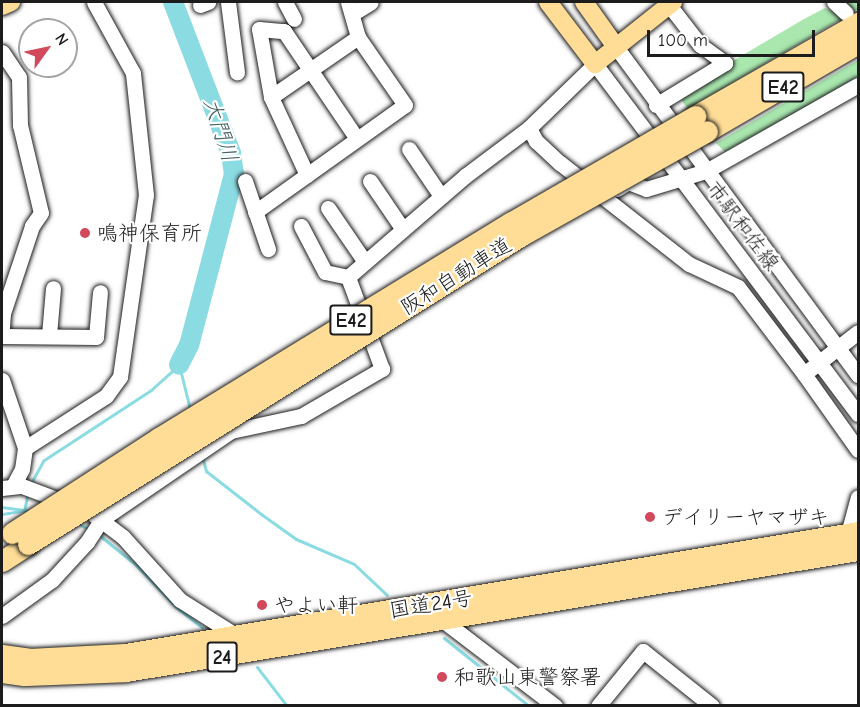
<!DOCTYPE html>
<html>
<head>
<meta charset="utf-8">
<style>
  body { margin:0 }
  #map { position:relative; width:860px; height:707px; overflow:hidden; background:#fff; font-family:"Comic Neue","Klee One",sans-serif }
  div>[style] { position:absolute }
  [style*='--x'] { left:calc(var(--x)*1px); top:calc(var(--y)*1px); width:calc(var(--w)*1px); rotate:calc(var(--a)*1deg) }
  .green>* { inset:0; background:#a9e7af }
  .stream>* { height:3px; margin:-1.5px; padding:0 1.5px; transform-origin:1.5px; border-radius:1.5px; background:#8adce2 }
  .river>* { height:20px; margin:-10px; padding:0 10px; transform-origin:10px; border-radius:10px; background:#8adce2 }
  .roads { filter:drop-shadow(0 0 2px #1c1c1c) drop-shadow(0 0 2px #1c1c1c) }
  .minor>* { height:15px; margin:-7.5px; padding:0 7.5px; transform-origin:7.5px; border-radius:7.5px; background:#fff }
  .major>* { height:18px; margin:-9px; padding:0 9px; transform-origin:9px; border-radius:9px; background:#ffdd96 }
  .highway>* { height:21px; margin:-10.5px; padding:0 10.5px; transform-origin:10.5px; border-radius:10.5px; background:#ffdd96 }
  .bridges { filter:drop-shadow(0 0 2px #1c1c1c) drop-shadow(0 0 2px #1c1c1c) }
  .highway-bridge>* { height:21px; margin:-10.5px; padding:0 10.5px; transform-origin:10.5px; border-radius:10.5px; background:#ffdd96 }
  .dots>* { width:16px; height:16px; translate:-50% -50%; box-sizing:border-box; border:3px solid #fff; border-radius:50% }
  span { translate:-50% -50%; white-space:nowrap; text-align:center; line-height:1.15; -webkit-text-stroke:4.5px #fff; paint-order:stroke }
  .shield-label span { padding:2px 4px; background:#fff; border:2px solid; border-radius:4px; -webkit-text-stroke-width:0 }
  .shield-label { font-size:20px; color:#1c1c1c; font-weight:700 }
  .street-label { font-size:21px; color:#1c1c1c }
  .poi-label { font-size:21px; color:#1c1c1c }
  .left { translate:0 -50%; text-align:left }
  .water-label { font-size:22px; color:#425f61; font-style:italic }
  .frame { position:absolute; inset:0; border:3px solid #1c1c1c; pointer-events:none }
  .north { position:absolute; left:18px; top:18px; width:60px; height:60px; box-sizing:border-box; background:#fff; border:2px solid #a4a4a4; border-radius:50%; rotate:57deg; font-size:16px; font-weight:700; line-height:24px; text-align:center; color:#1c1c1c }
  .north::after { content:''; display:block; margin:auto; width:21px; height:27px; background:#d1495b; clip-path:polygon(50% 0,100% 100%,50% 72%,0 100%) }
  .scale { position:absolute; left:647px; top:30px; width:168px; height:27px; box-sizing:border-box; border:3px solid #1c1c1c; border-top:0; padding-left:8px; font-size:18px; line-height:21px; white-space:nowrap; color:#1c1c1c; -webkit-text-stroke:4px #fff; paint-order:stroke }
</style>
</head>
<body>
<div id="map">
  <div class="green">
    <i style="clip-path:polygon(844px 2px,858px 2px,858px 9px,688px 109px,682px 101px,681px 97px,731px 62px,804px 19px,825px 8px,840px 15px)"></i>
    <i style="clip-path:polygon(858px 60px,858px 79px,726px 153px,716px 143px)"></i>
  </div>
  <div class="stream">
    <i style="--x:202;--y:456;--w:16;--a:75"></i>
    <i style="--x:206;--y:471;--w:70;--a:38"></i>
    <i style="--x:261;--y:514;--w:43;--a:35.5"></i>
    <i style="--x:296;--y:539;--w:63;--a:23.3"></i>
    <i style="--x:354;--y:564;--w:45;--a:43.2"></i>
    <i style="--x:31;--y:483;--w:26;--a:-61"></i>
    <i style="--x:44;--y:460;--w:128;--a:-33.2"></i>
    <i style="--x:151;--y:390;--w:38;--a:-42"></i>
    <i style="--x:179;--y:365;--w:45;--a:76"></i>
    <i style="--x:2;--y:507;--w:29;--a:8"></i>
    <i style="--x:24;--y:511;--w:19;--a:-78"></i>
    <i style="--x:2;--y:514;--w:20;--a:-9"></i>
    <i style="--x:77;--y:523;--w:15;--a:28"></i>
    <i style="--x:99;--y:535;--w:48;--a:39"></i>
    <i style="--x:136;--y:565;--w:58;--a:46.4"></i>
    <i style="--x:176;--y:607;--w:33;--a:38"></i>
    <i style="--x:444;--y:638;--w:109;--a:38.7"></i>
    <i style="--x:257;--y:667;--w:49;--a:52.4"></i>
  </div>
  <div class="river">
    <i style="--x:173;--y:2;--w:162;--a:69"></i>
    <i style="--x:231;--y:153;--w:21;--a:82"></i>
    <i style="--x:234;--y:174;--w:177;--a:104.7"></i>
    <i style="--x:189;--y:345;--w:22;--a:117"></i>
  </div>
  <div class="roads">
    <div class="minor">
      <i style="--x:228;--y:2;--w:71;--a:82.7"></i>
      <i style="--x:285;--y:2;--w:19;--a:62"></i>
      <i style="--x:834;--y:2;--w:16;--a:43"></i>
      <i style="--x:200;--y:5;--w:9;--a:-21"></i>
      <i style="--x:352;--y:14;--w:22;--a:-32"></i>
      <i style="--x:616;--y:47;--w:408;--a:53.6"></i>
      <i style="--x:2;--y:52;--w:30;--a:56"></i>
      <i style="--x:19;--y:77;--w:48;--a:88.8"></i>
      <i style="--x:20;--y:125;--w:90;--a:76.6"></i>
      <i style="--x:41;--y:213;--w:16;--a:125"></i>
      <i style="--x:32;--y:226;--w:92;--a:108.4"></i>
      <i style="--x:3;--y:313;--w:16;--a:94"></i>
      <i style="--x:271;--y:97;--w:106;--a:-34.6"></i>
      <i style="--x:358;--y:37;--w:36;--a:-106"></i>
      <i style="--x:656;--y:105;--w:81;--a:-31.3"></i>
      <i style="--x:725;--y:63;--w:31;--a:-144"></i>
      <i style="--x:700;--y:45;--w:51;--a:-127.8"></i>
      <i style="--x:529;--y:128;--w:15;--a:62"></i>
      <i style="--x:536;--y:141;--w:33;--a:43"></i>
      <i style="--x:560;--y:163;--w:164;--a:38.1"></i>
      <i style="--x:689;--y:264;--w:54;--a:25.1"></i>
      <i style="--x:738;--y:287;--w:109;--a:52.8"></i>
      <i style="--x:804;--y:374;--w:68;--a:-37.9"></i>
      <i style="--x:409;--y:149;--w:57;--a:55.8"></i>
      <i style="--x:307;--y:175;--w:86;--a:-114.8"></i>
      <i style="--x:271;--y:97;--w:69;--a:-100"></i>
      <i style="--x:259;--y:29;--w:25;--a:5"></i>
      <i style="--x:284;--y:31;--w:130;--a:55.9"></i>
      <i style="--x:245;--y:181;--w:72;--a:71.3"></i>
      <i style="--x:370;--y:181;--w:57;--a:55.8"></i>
      <i style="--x:617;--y:189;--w:13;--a:-32"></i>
      <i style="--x:628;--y:182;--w:19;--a:21"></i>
      <i style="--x:646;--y:189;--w:63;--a:-16.7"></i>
      <i style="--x:706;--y:171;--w:175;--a:-29.5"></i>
      <i style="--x:328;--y:208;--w:65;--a:55.6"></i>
      <i style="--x:255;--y:212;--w:184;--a:-35.5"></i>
      <i style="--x:405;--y:105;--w:83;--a:-124.7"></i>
      <i style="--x:301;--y:226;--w:52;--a:62.4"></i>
      <i style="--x:325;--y:272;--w:24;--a:12"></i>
      <i style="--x:49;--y:335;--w:47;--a:-85.1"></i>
      <i style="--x:2;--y:336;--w:94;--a:0.6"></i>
      <i style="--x:96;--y:337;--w:45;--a:-84.9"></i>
      <i style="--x:804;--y:374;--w:93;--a:54.6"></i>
      <i style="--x:2;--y:380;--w:72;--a:71.3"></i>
      <i style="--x:25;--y:448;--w:21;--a:98"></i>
      <i style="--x:22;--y:469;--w:19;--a:118"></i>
      <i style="--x:25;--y:448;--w:96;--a:-32.7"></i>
      <i style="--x:106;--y:396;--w:24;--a:-54"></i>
      <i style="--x:120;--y:377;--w:184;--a:-81.9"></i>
      <i style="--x:146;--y:195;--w:123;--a:-96.1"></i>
      <i style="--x:133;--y:73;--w:81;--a:-118.8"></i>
      <i style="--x:2;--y:488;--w:20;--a:-6"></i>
      <i style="--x:22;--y:486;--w:51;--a:20.6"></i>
      <i style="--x:94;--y:515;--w:36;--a:37"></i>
      <i style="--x:123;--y:537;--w:85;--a:47.9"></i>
      <i style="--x:180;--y:600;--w:67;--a:32.3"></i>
      <i style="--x:848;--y:534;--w:38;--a:-75"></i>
      <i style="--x:436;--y:615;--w:150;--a:37.4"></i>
      <i style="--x:2;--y:616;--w:62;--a:-35.8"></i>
      <i style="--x:52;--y:580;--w:52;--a:-47.4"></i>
      <i style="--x:87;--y:542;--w:27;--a:-57"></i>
      <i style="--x:102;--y:519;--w:156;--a:-34.3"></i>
      <i style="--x:231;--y:431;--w:72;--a:-12.1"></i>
      <i style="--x:301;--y:416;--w:94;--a:-30.1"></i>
      <i style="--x:382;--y:369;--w:98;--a:-110.3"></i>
      <i style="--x:348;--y:277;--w:155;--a:-40.8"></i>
      <i style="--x:465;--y:176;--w:80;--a:-36.9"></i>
      <i style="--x:529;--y:128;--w:92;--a:-44.1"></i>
      <i style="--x:595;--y:64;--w:438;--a:53.1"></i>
      <i style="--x:598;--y:706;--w:71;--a:-50.7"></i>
      <i style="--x:643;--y:651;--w:88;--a:38.6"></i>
    </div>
    <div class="major">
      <i style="--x:548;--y:2;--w:78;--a:52.8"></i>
      <i style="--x:595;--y:64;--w:100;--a:-38.5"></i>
      <i style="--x:584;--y:2;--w:55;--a:54.6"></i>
      <i style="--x:2;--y:6;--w:10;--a:-24"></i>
    </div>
    <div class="highway">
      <i style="--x:695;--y:116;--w:188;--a:-29.7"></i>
      <i style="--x:707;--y:131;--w:175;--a:-30.2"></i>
      <i style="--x:2;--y:561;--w:31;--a:-33"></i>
      <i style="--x:2;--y:655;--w:27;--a:8"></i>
      <i style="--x:29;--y:659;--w:96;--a:-3"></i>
      <i style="--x:125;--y:654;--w:743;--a:-9.45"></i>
      <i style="--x:2;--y:672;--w:22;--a:8"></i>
      <i style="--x:24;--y:675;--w:102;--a:-2.2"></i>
      <i style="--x:126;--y:671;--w:742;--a:-9.39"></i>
    </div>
  </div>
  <div class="bridges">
    <div class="highway-bridge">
      <i style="--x:12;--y:533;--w:175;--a:-32.9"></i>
      <i style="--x:159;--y:438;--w:412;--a:-31.5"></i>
      <i style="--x:510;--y:223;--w:214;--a:-30"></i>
      <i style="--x:28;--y:544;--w:583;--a:-32.03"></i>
      <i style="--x:522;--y:235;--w:212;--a:-29.3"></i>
    </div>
  </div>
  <div class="dots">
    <i style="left:85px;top:233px;background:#d1495b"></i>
    <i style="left:650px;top:517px;background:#d1495b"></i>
    <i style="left:262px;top:605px;background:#d1495b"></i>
    <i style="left:442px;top:677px;background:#d1495b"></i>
  </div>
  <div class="shield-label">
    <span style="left:783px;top:87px">E42</span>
    <span style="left:351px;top:320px">E42</span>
    <span style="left:222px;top:657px">24</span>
  </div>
  <div class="street-label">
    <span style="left:743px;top:226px;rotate:53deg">市駅和佐線</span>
    <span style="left:456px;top:276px;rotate:-32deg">阪和自動車道</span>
    <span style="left:431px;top:604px;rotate:-9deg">国道24号</span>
  </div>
  <div class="poi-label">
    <span class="left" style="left:97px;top:233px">鳴神保育所</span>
    <span class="left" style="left:662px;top:517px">デイリーヤマザキ</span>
    <span class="left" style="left:274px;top:605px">やよい軒</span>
    <span class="left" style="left:454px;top:677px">和歌山東警察署</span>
  </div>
  <div class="water-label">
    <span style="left:220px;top:130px;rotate:72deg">大門川</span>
  </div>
  <div class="frame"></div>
  <div class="north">N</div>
  <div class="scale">100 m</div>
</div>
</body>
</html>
